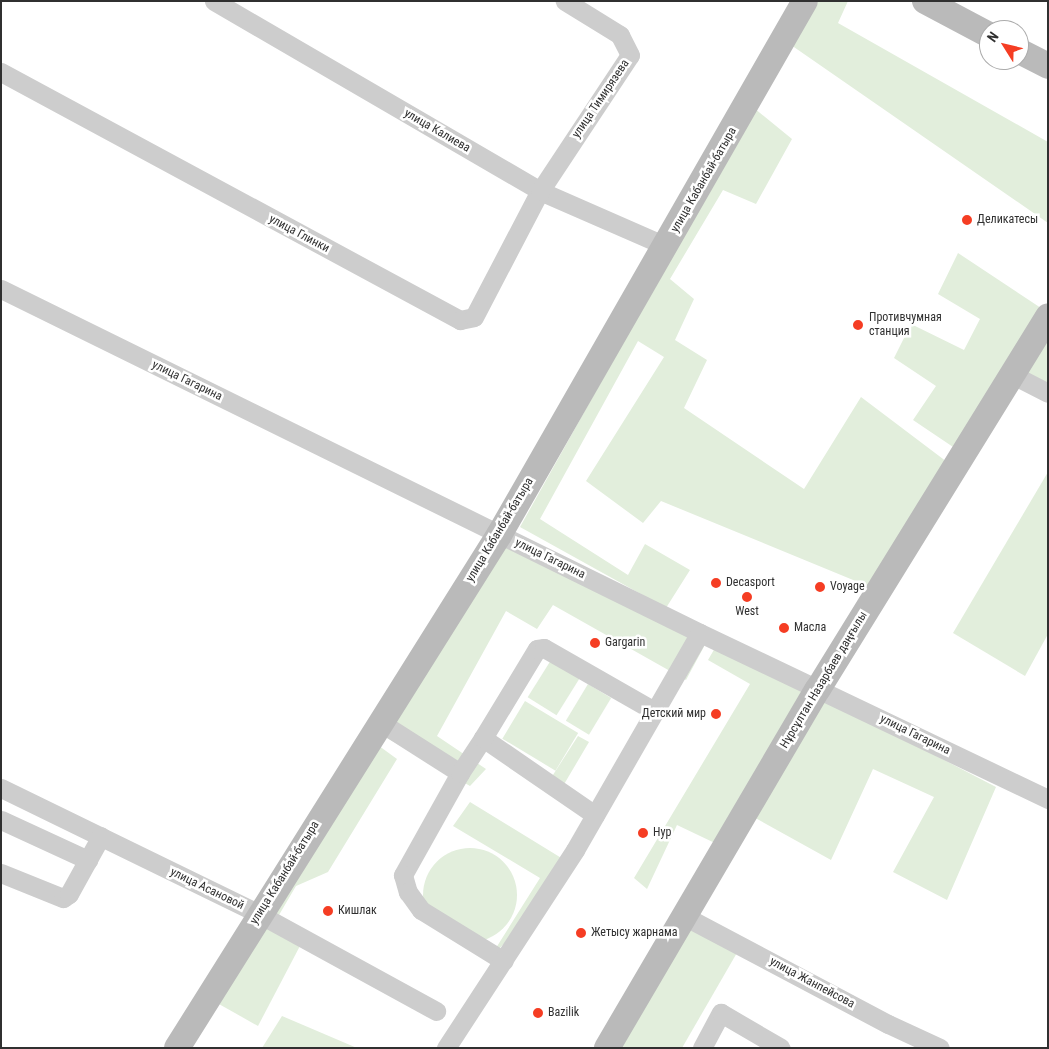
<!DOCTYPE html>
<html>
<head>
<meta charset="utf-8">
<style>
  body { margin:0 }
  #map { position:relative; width:1049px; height:1049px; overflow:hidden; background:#fff; font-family:"Roboto Condensed",sans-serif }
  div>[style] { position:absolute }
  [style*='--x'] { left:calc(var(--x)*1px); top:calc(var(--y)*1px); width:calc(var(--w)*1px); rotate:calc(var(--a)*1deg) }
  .green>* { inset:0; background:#e2eedc; transform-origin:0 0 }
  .round { border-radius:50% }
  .street>* { height:19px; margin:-9.5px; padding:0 9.5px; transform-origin:9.5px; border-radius:9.5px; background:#cdcdcd }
  .secondary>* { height:26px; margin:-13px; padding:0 13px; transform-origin:13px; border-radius:13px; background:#bababa }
  .dots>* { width:14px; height:14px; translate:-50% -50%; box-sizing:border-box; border:2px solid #fff; border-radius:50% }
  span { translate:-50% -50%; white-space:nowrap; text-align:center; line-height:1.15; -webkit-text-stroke:5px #fff; paint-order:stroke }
  .street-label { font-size:12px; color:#303030 }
  .poi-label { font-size:12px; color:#303030 }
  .left { translate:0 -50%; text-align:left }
  .right { translate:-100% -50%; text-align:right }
  .frame { position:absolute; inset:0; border:2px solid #303030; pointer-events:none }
  .north { position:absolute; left:979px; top:20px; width:50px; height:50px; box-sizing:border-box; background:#fff; border:1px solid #acacac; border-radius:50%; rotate:306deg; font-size:14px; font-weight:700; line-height:20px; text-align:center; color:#303030 }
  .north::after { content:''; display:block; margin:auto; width:18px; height:22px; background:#f53d23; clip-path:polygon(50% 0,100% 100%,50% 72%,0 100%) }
</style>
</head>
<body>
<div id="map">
  <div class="green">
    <i style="clip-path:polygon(814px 1px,848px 1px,838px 23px,1048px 142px,1048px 223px,791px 45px)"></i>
    <i style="clip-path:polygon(754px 108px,792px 139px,756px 204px,723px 190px,670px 279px,694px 299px,675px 340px,707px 360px,684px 408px,804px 489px,861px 397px,951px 465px,875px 589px,661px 501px,643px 523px,586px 481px,664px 357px,638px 341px,540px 519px,628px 575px,645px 544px,690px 570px,666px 608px,520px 527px)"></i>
    <i style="clip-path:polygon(958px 253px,1044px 310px,959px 451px,913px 420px,936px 386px,894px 358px,911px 324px,964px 350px,980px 319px,938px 294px)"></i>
    <i style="clip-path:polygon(1048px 332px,1048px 385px,1023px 373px)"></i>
    <i style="clip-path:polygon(1048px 472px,1048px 634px,1025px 676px,953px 633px)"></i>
    <i style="clip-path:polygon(501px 541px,707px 641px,686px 680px,553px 605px,537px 629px,506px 611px,437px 736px,486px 769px,470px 786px,380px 734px)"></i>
    <i style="clip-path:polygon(719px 641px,813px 687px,719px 845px,677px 825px,647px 889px,634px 878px,750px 684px,708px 660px)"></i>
    <i style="left:551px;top:660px;width:34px;height:44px;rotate:32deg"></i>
    <i style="left:588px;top:684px;width:27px;height:43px;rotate:31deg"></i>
    <i style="clip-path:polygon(823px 697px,996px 787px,947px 900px,893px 872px,934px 797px,873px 769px,831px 860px,750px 815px)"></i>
    <i style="left:525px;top:701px;width:62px;height:44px;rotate:31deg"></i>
    <i style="clip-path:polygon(578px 736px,589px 742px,563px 786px,551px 778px)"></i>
    <i style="clip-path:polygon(375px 743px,397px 759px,328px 872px,296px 886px,279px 915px,268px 909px)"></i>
    <i style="clip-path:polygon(470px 802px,563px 859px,560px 887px,489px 959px,540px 878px,453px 826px)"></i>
    <i class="round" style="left:423px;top:848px;width:94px;height:94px"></i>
    <i style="clip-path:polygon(260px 923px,301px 944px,258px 1026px,210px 999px)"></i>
    <i style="clip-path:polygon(688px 926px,738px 951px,682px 1048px,614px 1048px)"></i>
    <i style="clip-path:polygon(282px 1016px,357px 1048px,262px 1048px)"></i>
  </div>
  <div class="street">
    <i style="--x:214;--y:1;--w:377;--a:30.2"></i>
    <i style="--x:540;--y:191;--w:137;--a:23.6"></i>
    <i style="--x:1;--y:72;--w:522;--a:28.38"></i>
    <i style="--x:460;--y:320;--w:14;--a:-12"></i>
    <i style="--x:474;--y:317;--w:142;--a:-62.4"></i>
    <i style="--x:540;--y:191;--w:163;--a:-56.5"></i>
    <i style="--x:630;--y:55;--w:22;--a:-117"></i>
    <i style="--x:620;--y:35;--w:65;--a:-148.3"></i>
    <i style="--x:1;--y:289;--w:779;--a:26.2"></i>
    <i style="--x:700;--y:633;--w:386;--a:25.5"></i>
    <i style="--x:1013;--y:375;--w:39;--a:27"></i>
    <i style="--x:380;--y:722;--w:95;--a:32.5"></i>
    <i style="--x:460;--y:773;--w:117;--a:119.2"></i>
    <i style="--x:403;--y:875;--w:18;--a:74"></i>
    <i style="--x:408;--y:892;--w:22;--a:54"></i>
    <i style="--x:421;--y:910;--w:97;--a:31.6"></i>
    <i style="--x:460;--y:773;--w:42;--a:-56.7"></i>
    <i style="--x:1;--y:788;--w:287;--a:26"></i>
    <i style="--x:259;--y:914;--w:202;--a:28.7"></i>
    <i style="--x:595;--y:815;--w:136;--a:-145.5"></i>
    <i style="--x:483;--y:738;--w:104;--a:-58.8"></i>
    <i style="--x:537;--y:649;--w:7;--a:-8"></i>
    <i style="--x:544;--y:648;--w:127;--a:29.8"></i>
    <i style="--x:1;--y:820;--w:96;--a:24.7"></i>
    <i style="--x:1;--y:873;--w:67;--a:22"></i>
    <i style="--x:63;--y:898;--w:7;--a:-34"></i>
    <i style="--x:69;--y:894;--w:66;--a:-61.1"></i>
    <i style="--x:684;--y:916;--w:231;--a:27.9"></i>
    <i style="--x:888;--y:1024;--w:57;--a:24.8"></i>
    <i style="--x:446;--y:1048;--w:236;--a:-56.9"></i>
    <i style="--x:575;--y:850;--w:250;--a:-60.1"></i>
    <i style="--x:702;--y:1048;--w:40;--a:-62"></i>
    <i style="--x:721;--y:1013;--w:69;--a:30.3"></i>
  </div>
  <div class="secondary">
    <i style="--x:925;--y:1;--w:72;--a:28"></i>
    <i style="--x:1019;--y:51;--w:33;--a:27"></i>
    <i style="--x:177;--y:1048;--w:606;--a:-57.88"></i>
    <i style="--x:499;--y:535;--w:615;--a:-60.19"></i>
    <i style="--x:607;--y:1048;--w:416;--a:-59.6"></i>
    <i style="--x:818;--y:689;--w:438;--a:-58.3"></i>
  </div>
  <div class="dots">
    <i style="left:967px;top:220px;background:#f53d23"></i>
    <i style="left:858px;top:325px;background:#f53d23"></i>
    <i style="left:716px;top:583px;background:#f53d23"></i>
    <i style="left:820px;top:587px;background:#f53d23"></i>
    <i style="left:747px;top:597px;background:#f53d23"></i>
    <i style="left:784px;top:628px;background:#f53d23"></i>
    <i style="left:595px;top:643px;background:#f53d23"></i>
    <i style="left:716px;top:714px;background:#f53d23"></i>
    <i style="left:643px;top:833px;background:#f53d23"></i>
    <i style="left:328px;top:911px;background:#f53d23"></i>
    <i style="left:581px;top:933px;background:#f53d23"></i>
    <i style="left:538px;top:1013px;background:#f53d23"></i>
  </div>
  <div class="street-label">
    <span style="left:601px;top:99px;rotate:-56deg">улица Тимирязева</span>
    <span style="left:437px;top:131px;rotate:30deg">улица Калиева</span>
    <span style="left:704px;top:180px;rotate:-60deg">улица Кабанбай-батыра</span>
    <span style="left:299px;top:234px;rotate:28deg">улица Глинки</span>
    <span style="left:187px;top:381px;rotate:26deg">улица Гагарина</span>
    <span style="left:500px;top:530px;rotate:-59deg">улица Кабанбай-батыра</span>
    <span style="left:550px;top:559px;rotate:26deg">улица Гагарина</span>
    <span style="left:824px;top:680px;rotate:-59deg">Нұрсұлтан Назарбаев даңғылы</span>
    <span style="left:915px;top:735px;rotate:26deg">улица Гагарина</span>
    <span style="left:285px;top:873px;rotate:-58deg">улица Кабанбай-батыра</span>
    <span style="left:207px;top:889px;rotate:26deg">улица Асановой</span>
    <span style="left:812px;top:983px;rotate:28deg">улица Жанпейсова</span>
  </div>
  <div class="poi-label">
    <span class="left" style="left:977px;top:220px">Деликатесы</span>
    <span class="left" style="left:869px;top:325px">Противчумная<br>станция</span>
    <span class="left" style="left:726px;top:583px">Decasport</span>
    <span class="left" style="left:830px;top:587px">Voyage</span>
    <span style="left:747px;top:612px">West</span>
    <span class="left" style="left:794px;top:628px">Масла</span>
    <span class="left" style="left:605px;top:643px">Gargarin</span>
    <span class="right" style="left:706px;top:714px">Детский мир</span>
    <span class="left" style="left:653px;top:833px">Нур</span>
    <span class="left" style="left:338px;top:911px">Кишлак</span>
    <span class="left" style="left:591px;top:933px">Жетысу жарнама</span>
    <span class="left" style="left:548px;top:1013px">Bazilik</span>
  </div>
  <div class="frame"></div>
  <div class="north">N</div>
</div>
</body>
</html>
